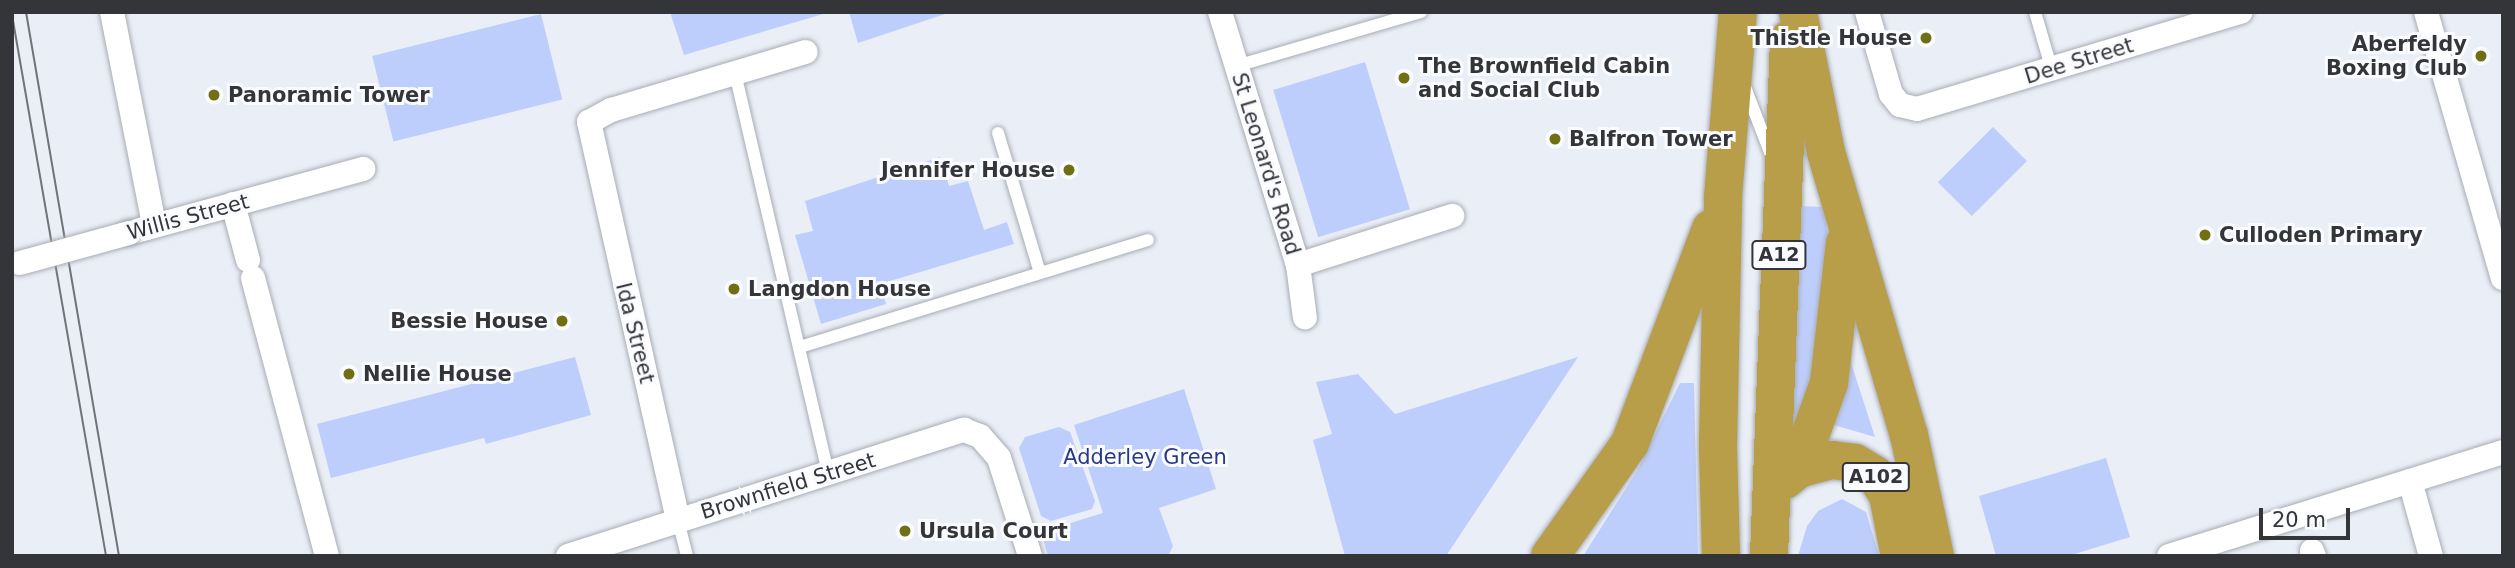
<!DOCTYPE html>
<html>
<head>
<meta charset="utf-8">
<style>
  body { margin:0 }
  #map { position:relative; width:2515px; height:568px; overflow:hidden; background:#eaeef6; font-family:"DejaVu Sans",sans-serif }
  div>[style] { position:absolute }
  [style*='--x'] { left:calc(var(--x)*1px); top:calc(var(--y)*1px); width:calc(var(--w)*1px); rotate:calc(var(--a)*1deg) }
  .green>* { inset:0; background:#becefc; transform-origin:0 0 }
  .roads { filter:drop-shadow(0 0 2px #a8acb4) drop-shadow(0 0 2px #a8acb4) }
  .service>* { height:12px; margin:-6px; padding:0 6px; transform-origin:6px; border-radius:6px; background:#fff }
  .minor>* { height:24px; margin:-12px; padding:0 12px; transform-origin:12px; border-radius:12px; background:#fff }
  .trunk>* { height:38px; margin:-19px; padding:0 19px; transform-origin:19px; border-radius:19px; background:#b89e48 }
  .tram>* { height:2px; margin:-1px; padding:0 1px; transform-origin:1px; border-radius:1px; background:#717378 }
  .bridges { filter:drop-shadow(0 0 2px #a8acb4) drop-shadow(0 0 2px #a8acb4) }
  .minor-bridge>* { height:24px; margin:-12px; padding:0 12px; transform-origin:12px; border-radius:12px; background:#fff }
  .dots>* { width:19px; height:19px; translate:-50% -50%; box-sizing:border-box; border:4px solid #fafbff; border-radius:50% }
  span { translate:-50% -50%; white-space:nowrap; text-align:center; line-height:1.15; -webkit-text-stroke:6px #fafbff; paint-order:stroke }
  .shield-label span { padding:2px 5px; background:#fafbff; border:2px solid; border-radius:5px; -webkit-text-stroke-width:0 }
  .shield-label { font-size:19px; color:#343538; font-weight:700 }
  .poi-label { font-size:21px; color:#343538; font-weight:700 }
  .right { translate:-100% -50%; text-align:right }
  .left { translate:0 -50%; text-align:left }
  .street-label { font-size:21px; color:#343538 }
  .park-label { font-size:21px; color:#293a84 }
  .frame { position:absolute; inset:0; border:14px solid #343538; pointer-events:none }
  .scale { position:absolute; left:2259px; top:508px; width:91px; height:32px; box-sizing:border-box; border:4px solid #343538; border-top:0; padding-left:9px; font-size:21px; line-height:24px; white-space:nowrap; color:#343538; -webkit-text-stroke:5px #fafbff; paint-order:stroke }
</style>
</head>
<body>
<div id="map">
  <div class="green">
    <i style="clip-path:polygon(670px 12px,830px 12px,684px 55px)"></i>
    <i style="clip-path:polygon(849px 12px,951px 12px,858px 43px)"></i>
    <i style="left:541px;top:14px;width:88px;height:174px;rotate:76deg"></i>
    <i style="left:1365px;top:62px;width:154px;height:96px;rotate:73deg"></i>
    <i style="left:1993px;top:127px;width:48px;height:78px;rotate:45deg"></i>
    <i style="clip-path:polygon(940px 157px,949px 186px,968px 181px,984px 230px,1007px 222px,1014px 244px,880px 284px,886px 304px,821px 324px,795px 235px,813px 231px,805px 201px)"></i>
    <i style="clip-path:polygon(1799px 206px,1824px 207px,1828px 234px,1820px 354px,1792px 432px)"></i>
    <i style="clip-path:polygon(1844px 341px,1875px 437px,1827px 423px)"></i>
    <i style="clip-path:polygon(575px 357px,591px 415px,486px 444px,484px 438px,331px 478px,317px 424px)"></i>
    <i style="clip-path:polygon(1578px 357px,1446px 556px,1345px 556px,1313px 440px,1332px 434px,1316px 382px,1358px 374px,1395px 414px)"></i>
    <i style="clip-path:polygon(1680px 383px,1694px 383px,1698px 556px,1583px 556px,1637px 471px)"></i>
    <i style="clip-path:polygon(1184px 389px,1216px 489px,1159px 508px,1173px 546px,1169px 554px,1048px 556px,1041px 532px,1103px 513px,1074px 425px)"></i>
    <i style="clip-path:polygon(1059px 427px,1070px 432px,1095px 501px,1092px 509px,1051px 521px,1041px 516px,1019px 448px,1025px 437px)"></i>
    <i style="clip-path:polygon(2106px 458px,2130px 537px,2068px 556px,1996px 556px,1979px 496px)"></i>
    <i style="clip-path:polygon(1842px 499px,1866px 512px,1879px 556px,1798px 556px,1807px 526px,1818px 511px)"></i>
  </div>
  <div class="roads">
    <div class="service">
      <i style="--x:2035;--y:12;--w:60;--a:73.7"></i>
      <i style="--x:1236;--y:66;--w:193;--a:-16.3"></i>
      <i style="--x:735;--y:73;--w:411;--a:76.9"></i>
      <i style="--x:1745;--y:87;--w:73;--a:69.1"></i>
      <i style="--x:998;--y:133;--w:146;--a:73.3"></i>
      <i style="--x:800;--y:347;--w:364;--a:-17.1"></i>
      <i style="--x:678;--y:520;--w:37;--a:76"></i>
    </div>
    <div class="minor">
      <i style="--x:112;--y:12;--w:217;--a:78.8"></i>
      <i style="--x:1220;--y:12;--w:265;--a:72.9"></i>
      <i style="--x:1298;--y:265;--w:53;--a:82.5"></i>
      <i style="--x:1867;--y:12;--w:85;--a:73.7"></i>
      <i style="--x:1891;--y:94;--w:14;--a:51"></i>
      <i style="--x:1900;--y:105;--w:17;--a:13"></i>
      <i style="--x:1917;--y:109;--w:338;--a:-16.7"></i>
      <i style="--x:2426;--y:12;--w:277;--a:73.9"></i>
      <i style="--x:233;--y:204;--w:58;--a:75"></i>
      <i style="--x:129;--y:233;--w:243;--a:-15.3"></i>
      <i style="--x:1298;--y:265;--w:162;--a:-17.7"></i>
      <i style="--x:253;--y:278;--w:288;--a:75.1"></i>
      <i style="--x:2410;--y:481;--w:78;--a:74.4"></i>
      <i style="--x:678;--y:520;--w:408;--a:-102.6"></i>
      <i style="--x:589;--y:122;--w:25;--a:-29"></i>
      <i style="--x:611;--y:110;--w:203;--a:-16.6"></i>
      <i style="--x:2312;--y:551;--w:5;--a:68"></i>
      <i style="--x:568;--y:556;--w:416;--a:-17.7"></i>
      <i style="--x:964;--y:430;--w:17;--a:21"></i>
      <i style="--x:980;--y:436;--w:29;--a:49"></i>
      <i style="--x:999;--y:458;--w:103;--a:72.4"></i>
      <i style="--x:2169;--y:556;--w:350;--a:-17.3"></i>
    </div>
    <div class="trunk">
      <i style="--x:1798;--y:12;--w:143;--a:78.7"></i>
      <i style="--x:1826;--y:152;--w:295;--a:73.7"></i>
      <i style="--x:1909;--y:435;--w:124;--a:77.9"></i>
      <i style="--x:1798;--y:469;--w:91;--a:-70.2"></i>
      <i style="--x:1829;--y:383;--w:141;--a:-83.5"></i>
      <i style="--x:1785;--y:480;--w:17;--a:-40"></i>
      <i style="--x:1798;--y:469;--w:35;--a:-15"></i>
      <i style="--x:1832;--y:460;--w:23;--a:7"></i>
      <i style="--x:1855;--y:463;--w:23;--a:31"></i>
      <i style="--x:1875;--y:475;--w:24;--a:57"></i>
      <i style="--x:1888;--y:495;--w:62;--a:78.9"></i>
      <i style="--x:1550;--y:556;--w:138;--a:-54.7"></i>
      <i style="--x:1630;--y:443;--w:229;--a:-69.3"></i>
      <i style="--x:1721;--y:556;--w:110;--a:-91.6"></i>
      <i style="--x:1718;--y:446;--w:249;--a:-88.8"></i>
      <i style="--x:1723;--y:197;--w:186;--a:-85.4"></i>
      <i style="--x:1769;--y:556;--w:517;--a:-87.78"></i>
    </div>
  </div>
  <div class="tram">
    <i style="--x:26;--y:12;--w:552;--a:80.3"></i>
    <i style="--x:12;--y:15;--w:549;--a:80.14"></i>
  </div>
  <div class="bridges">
    <div class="minor-bridge">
      <i style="--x:20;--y:263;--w:113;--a:-15.4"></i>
    </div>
  </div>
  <div class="dots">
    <i style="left:1926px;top:38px;background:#6f7014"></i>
    <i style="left:2481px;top:56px;background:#6f7014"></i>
    <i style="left:1404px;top:78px;background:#6f7014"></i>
    <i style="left:214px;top:95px;background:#6f7014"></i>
    <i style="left:1555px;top:139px;background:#6f7014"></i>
    <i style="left:1069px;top:170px;background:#6f7014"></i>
    <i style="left:2205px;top:235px;background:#6f7014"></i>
    <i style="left:734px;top:289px;background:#6f7014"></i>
    <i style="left:562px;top:321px;background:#6f7014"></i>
    <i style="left:349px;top:374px;background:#6f7014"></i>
    <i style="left:905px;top:531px;background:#6f7014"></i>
  </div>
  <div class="shield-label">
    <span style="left:1779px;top:255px">A12</span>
    <span style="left:1876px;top:477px">A102</span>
  </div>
  <div class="poi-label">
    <span class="right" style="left:1912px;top:38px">Thistle House</span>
    <span class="right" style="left:2467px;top:56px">Aberfeldy<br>Boxing Club</span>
    <span class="left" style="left:1418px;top:78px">The Brownfield Cabin<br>and Social Club</span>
    <span class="left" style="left:228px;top:95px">Panoramic Tower</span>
    <span class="left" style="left:1569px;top:139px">Balfron Tower</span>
    <span class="right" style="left:1055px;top:170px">Jennifer House</span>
    <span class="left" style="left:2219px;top:235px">Culloden Primary</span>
    <span class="left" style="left:748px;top:289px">Langdon House</span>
    <span class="right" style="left:548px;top:321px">Bessie House</span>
    <span class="left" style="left:363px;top:374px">Nellie House</span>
    <span class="left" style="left:919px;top:531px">Ursula Court</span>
  </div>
  <div class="street-label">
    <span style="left:2079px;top:61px;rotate:-17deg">Dee Street</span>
    <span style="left:1266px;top:164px;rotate:73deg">St Leonard's Road</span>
    <span style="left:188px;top:217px;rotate:-15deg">Willis Street</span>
    <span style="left:635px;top:333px;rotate:76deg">Ida Street</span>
    <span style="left:788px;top:486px;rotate:-17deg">Brownfield Street</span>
  </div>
  <div class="park-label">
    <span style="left:1145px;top:457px">Adderley Green</span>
  </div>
  <div class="frame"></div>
  <div class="scale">20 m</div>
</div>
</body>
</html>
